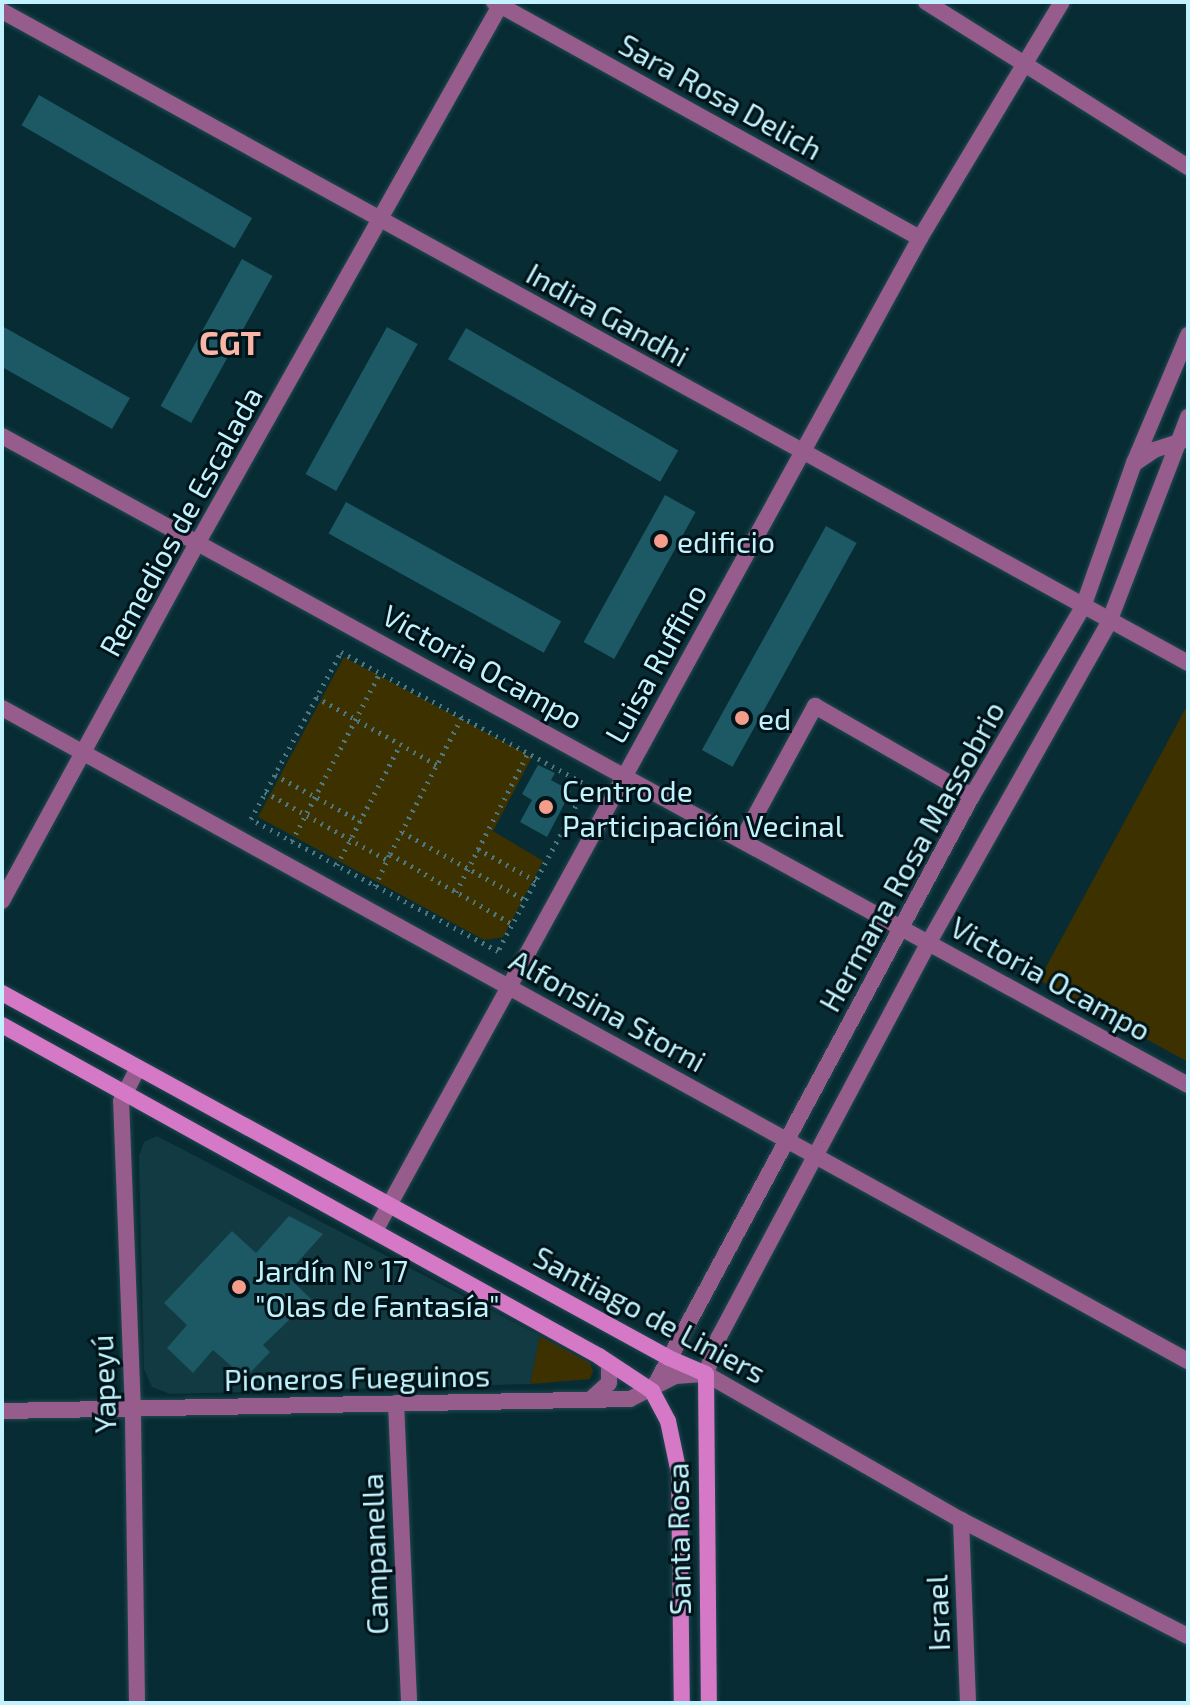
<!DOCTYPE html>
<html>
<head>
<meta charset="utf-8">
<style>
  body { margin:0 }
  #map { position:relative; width:1190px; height:1705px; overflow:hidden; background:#072c33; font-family:"Exo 2",sans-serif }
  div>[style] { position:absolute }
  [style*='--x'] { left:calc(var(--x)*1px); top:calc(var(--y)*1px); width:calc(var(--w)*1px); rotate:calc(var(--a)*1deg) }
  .built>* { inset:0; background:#123a42 }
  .green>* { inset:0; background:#3e3100 }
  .building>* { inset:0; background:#1c5965; transform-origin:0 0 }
  .path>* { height:5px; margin-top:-2.5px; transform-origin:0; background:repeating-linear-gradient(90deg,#4e7880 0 2px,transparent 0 8px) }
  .roads { filter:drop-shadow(0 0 2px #21484f) drop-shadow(0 0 2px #21484f) }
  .street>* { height:16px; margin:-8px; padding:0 8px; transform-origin:8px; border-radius:8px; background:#965d8c }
  .secondary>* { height:16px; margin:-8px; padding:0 8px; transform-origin:8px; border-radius:8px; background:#d579c7 }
  .dots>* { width:22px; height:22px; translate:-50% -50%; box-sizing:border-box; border:4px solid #001318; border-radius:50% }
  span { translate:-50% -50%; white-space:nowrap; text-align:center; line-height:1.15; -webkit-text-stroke:6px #001318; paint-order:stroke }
  .street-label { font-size:30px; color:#c1f2fd }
  .poi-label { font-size:30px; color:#c1f2fd }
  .left { translate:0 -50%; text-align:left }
  .quarter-label { font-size:34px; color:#f8b6a7; font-weight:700 }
  .frame { position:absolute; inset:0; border:4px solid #c1f2fd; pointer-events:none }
</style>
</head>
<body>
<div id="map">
  <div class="built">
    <i style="clip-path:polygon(157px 1136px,540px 1336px,530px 1384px,170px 1394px,152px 1387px,144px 1369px,139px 1156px,144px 1142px)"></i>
  </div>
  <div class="green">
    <i style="clip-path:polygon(344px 657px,532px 757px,493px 831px,543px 861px,503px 937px,484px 940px,258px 817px)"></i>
    <i style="clip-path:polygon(1188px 704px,1188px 1062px,1039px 980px)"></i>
    <i style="clip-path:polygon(540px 1336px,590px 1363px,593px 1371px,590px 1379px,530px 1384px)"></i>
  </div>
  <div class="building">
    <i style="left:39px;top:95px;width:246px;height:35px;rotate:30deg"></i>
    <i style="left:242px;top:259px;width:35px;height:168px;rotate:29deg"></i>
    <i style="clip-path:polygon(2px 326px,130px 398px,112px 429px,2px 367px)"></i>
    <i style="left:387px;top:327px;width:35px;height:168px;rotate:29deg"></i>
    <i style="left:466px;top:328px;width:245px;height:36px;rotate:30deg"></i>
    <i style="left:665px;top:495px;width:35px;height:168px;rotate:29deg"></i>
    <i style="left:346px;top:502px;width:246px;height:36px;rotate:29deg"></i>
    <i style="left:826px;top:526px;width:35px;height:256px;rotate:29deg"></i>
    <i style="clip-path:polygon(538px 765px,555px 773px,551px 780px,571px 791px,547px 837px,520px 822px,532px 800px,522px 794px)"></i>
    <i style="clip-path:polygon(289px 1216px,323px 1234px,286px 1275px,311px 1299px,263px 1345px,270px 1352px,245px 1378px,213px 1350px,193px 1373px,167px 1348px,187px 1325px,164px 1303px,232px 1231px,256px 1253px)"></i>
  </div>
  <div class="path">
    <i style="--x:341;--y:652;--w:280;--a:28.4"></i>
    <i style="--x:587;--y:785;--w:188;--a:118.2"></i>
    <i style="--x:498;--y:951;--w:280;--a:-151.9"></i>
    <i style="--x:251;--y:819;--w:190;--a:-61.7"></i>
    <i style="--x:316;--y:697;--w:139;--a:29.3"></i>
    <i style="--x:275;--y:775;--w:97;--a:28.4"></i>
    <i style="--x:265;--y:792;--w:140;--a:29.1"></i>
    <i style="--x:402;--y:832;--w:141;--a:28.9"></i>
    <i style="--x:292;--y:841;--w:190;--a:-62.4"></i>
    <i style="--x:478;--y:849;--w:66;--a:28.9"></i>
    <i style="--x:390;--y:854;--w:155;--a:-62.3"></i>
    <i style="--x:337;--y:865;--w:136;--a:-62.3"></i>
    <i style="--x:375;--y:886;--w:35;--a:-65"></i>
    <i style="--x:390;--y:854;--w:141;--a:29.8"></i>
    <i style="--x:456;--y:892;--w:157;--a:-62.6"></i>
  </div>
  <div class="roads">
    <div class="street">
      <i style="--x:494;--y:2;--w:487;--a:29"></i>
      <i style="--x:926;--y:2;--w:310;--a:32.2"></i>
      <i style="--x:2;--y:11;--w:1353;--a:28.8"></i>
      <i style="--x:2;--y:436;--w:1352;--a:28.69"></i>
      <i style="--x:1135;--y:463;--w:23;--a:-34"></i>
      <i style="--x:1154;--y:450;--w:29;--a:-18"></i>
      <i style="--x:2;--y:708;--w:1354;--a:28.84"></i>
      <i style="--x:742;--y:840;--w:153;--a:-61.4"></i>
      <i style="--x:815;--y:706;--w:181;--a:29.8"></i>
      <i style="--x:2;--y:901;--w:409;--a:-61.4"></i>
      <i style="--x:198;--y:542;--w:620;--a:-60.62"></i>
      <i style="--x:375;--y:1231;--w:1133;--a:-61.24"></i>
      <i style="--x:920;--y:238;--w:275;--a:-59"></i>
      <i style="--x:706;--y:1374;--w:39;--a:-71"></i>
      <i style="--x:719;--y:1337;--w:447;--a:-62"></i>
      <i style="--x:929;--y:942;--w:367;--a:-60.6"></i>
      <i style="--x:1109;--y:622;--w:220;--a:-68.9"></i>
      <i style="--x:654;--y:1387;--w:671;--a:-61.72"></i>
      <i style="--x:972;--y:796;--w:219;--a:-59.6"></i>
      <i style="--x:1083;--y:607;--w:153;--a:-70.5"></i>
      <i style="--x:1134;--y:463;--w:139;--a:-67.1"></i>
      <i style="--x:590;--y:1400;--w:25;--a:-42"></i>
      <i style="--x:609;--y:1383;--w:19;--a:-90"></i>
      <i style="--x:609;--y:1364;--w:11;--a:-142"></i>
      <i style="--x:396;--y:1403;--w:300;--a:87.5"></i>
      <i style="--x:2;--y:1411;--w:628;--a:-1.09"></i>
      <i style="--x:630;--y:1399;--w:51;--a:-27.1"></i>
      <i style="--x:675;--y:1376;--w:31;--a:-4"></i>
      <i style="--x:706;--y:1374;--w:294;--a:29.8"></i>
      <i style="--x:961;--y:1520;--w:255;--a:27.1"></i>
      <i style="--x:961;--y:1520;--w:183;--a:87.8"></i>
      <i style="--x:137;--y:1703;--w:292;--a:-90.8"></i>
      <i style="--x:133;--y:1411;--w:310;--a:-92.2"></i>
      <i style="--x:121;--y:1101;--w:37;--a:-63"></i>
    </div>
    <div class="secondary">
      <i style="--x:2;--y:993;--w:760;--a:28.69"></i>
      <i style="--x:669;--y:1358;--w:40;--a:23.4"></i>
      <i style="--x:706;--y:1374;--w:329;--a:89.5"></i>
      <i style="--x:2;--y:1025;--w:683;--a:29.01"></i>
      <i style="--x:599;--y:1356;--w:64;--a:33.4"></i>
      <i style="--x:652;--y:1391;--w:34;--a:62"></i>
      <i style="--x:668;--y:1421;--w:53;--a:78.1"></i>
      <i style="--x:679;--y:1473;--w:230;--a:89.3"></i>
    </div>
  </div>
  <div class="dots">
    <i style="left:661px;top:541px;background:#f49d8b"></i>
    <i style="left:742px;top:718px;background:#f49d8b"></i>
    <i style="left:546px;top:807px;background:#f49d8b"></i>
    <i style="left:239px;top:1287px;background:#f49d8b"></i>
  </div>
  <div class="street-label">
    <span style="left:721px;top:96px;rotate:29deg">Sara Rosa Delich</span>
    <span style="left:608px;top:314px;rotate:29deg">Indira Gandhi</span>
    <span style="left:180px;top:521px;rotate:-61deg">Remedios de Escalada</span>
    <span style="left:655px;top:663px;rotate:-61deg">Luisa Ruffino</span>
    <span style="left:483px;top:666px;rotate:29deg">Victoria Ocampo</span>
    <span style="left:911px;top:856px;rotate:-61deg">Hermana Rosa Massobrio</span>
    <span style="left:1051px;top:978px;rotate:29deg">Victoria Ocampo</span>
    <span style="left:608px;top:1010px;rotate:29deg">Alfonsina Storni</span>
    <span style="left:650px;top:1314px;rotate:28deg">Santiago de Liniers</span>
    <span style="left:357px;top:1377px;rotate:-1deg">Pioneros Fueguinos</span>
    <span style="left:103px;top:1384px;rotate:-92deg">Yapeyú</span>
    <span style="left:678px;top:1539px;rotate:-91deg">Santa Rosa</span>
    <span style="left:374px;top:1554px;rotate:-92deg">Campanella</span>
    <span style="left:937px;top:1613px;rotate:-92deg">Israel</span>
  </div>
  <div class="poi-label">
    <span class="left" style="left:677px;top:541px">edificio</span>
    <span class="left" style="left:758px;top:718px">ed</span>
    <span class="left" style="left:562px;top:807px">Centro de<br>Participación Vecinal</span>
    <span class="left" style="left:255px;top:1287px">Jardín N° 17<br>"Olas de Fantasía"</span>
  </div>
  <div class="quarter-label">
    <span style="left:230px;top:342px">CGT</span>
  </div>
  <div class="frame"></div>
</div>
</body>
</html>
